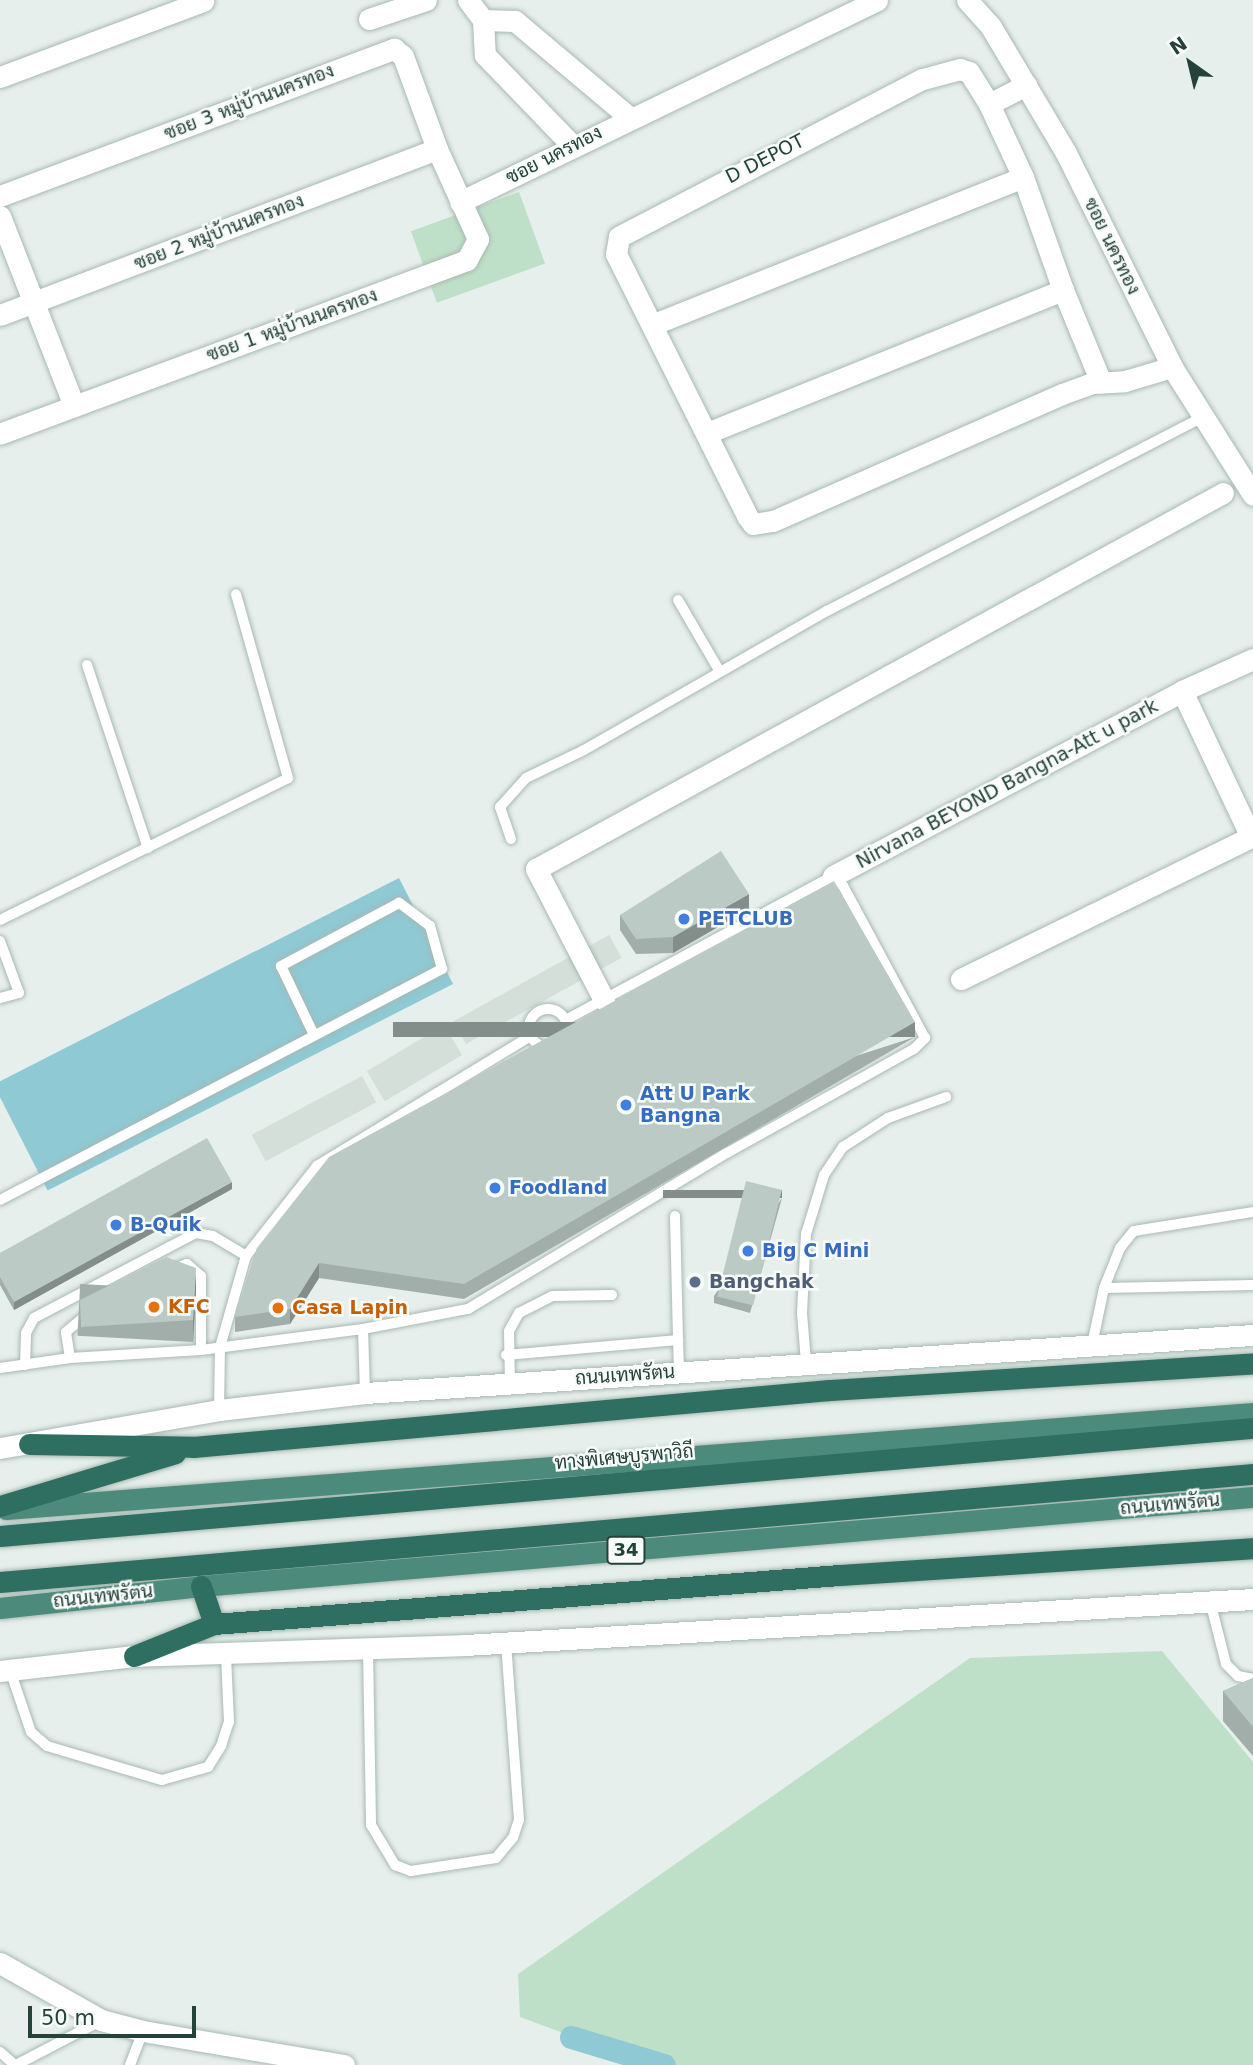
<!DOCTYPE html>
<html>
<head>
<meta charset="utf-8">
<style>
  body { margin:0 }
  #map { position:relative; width:1253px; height:2065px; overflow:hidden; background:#e6efeb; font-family:"DejaVu Sans",Sarabun,sans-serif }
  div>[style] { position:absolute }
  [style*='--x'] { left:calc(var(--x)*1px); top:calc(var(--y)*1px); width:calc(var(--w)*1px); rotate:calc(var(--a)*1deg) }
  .built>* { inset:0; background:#d4dfda; transform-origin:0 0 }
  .green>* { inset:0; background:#bfe0c8; transform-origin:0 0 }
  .water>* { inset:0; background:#8ec9d4; transform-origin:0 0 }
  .canal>* { height:23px; margin:-11.5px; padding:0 11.5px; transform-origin:11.5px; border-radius:11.5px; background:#8ec9d4 }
  .roads { filter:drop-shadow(0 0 2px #a8b8b2) drop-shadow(0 0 2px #a8b8b2) }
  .service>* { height:10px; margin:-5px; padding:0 5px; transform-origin:5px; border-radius:5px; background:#fff }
  .service>.ring { margin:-5px; padding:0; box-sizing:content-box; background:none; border:10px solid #fff; border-radius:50% }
  .minor>* { height:21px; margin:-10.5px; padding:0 10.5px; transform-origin:10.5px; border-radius:10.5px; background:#fff }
  .secondary>* { height:21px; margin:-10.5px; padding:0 10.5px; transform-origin:10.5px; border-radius:10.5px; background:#fff }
  .trunk>* { height:21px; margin:-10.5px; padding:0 10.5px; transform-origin:10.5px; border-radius:10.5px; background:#4c8a7c }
  .motorway>* { height:21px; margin:-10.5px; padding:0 10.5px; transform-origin:10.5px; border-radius:10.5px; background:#2f6f62 }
  .wall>* { inset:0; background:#a1aea9; transform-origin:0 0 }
  .shaded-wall>* { inset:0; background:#838d89; transform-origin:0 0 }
  .building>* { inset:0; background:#bbcac4; transform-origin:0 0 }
  .dots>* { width:19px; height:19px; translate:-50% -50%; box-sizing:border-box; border:4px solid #f7fbf9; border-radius:50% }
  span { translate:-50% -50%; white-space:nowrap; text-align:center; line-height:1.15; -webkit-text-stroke:5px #f7fbf9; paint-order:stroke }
  .shield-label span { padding:2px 5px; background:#f7fbf9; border:2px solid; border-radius:5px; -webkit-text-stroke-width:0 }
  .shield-label { font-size:18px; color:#24423a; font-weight:700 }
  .street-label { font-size:19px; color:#24423a }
  .shop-label { font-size:19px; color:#366cbe; font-weight:700 }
  .left { translate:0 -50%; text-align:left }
  .service-label { font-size:19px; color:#4e5e75; font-weight:700 }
  .food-label { font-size:19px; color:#c56008; font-weight:700 }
  .north { position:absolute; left:1155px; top:28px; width:70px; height:70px; -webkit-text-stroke:5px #f7fbf9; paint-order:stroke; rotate:326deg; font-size:19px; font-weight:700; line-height:28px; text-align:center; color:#24423a }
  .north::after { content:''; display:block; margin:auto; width:24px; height:32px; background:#24423a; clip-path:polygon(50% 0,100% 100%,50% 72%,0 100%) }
  .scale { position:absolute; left:28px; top:2006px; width:168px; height:32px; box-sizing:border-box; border:4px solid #24423a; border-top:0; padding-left:9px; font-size:21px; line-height:24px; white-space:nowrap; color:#24423a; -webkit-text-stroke:5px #f7fbf9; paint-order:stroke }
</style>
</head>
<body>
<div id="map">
  <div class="built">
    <i style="left:609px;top:935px;width:26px;height:178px;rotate:61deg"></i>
    <i style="left:444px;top:1025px;width:35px;height:90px;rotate:59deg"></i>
    <i style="left:362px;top:1076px;width:30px;height:125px;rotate:62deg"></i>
  </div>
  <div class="green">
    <i style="left:519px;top:192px;width:76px;height:115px;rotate:70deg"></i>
    <i style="clip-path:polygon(1162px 1651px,1253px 1762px,1253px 2065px,650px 2065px,520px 2017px,518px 1974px,970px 1658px)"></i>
  </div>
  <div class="water">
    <i style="left:399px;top:878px;width:119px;height:455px;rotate:63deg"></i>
  </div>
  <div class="canal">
    <i style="--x:571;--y:2037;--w:97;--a:16.8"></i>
  </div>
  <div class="roads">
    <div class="service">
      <i style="--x:678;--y:600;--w:83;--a:59.7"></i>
      <i style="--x:87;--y:665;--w:193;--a:71.6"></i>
      <i style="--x:511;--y:839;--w:34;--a:-109"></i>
      <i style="--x:500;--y:807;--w:39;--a:-48"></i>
      <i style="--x:526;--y:778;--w:64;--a:-25.8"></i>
      <i style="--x:584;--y:750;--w:280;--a:-29.8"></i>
      <i style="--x:827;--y:611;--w:424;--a:-27.3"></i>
      <i style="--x:0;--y:920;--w:321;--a:-26.2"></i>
      <i style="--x:288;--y:778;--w:191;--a:-105.8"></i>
      <i style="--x:0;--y:941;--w:55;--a:69.9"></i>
      <i style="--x:19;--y:993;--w:20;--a:165"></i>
      <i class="ring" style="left:529px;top:1009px;width:28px;height:28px"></i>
      <i style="--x:0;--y:1200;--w:499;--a:-27.6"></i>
      <i style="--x:442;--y:969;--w:45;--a:-105.6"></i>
      <i style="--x:430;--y:926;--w:39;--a:-143"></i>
      <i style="--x:399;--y:903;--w:134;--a:151.9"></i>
      <i style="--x:281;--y:966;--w:76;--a:64.4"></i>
      <i style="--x:675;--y:1216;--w:124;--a:88.6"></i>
      <i style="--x:174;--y:1269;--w:14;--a:-21"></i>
      <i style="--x:187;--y:1264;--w:18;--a:41"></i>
      <i style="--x:201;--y:1276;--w:74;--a:90"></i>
      <i style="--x:1104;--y:1288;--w:149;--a:-1.2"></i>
      <i style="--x:363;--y:1329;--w:64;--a:88.2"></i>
      <i style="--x:1092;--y:1345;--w:58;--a:-78.1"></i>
      <i style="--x:1104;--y:1288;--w:43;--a:-68.2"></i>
      <i style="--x:1120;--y:1248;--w:22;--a:-51"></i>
      <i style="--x:1134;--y:1231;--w:121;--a:-9.1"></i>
      <i style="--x:506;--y:1355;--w:173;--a:-5"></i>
      <i style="--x:678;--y:1340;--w:31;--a:88"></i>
      <i style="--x:70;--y:1358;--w:26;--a:-99"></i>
      <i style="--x:66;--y:1332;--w:33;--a:-40"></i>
      <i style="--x:806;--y:1362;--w:49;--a:-94.7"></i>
      <i style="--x:802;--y:1313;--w:79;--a:-87.1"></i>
      <i style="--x:806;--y:1234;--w:62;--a:-73"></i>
      <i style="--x:824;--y:1175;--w:34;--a:-56"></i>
      <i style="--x:843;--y:1147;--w:54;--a:-32.8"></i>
      <i style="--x:888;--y:1118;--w:62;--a:-19.9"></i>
      <i style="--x:25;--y:1365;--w:32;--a:-88"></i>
      <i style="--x:26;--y:1333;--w:17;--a:-62"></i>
      <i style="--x:34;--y:1318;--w:183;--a:-27.7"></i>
      <i style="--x:196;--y:1233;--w:17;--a:10"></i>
      <i style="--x:213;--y:1236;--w:39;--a:31"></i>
      <i style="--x:0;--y:1368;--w:71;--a:-8.1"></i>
      <i style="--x:70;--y:1358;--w:131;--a:-3.5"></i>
      <i style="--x:201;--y:1350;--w:163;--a:-7.4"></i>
      <i style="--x:363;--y:1329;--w:107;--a:-10.8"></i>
      <i style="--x:468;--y:1309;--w:302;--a:-31.1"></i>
      <i style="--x:727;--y:1153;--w:214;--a:-29.1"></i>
      <i style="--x:914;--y:1049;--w:16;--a:-45"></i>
      <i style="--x:925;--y:1038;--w:173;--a:-118.3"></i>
      <i style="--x:843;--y:886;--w:14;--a:-135"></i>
      <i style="--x:833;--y:876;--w:303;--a:151.7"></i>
      <i style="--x:510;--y:1384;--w:53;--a:-91.1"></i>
      <i style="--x:509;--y:1331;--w:21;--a:-61"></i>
      <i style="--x:519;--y:1313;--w:37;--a:-27"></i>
      <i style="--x:552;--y:1296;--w:60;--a:-1"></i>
      <i style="--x:219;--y:1410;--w:63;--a:-89.1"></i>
      <i style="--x:220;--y:1347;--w:95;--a:-74.1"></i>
      <i style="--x:246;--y:1256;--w:115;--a:-51.7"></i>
      <i style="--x:317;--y:1166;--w:250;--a:-31.3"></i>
      <i style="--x:1210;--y:1601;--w:65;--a:75.7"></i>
      <i style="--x:1226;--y:1664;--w:17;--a:45"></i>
      <i style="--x:1238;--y:1676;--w:15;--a:11"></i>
      <i style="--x:368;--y:1650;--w:175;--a:89"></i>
      <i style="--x:371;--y:1825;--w:47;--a:59"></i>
      <i style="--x:395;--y:1865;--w:17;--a:21"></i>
      <i style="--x:411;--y:1871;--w:86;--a:-8.7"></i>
      <i style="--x:496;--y:1858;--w:26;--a:-50"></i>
      <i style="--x:513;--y:1838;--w:19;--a:-72"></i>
      <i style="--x:519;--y:1820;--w:177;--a:-94.2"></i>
      <i style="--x:10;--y:1670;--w:65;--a:71.3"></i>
      <i style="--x:31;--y:1732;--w:21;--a:41"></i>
      <i style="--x:47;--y:1746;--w:120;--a:16.5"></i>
      <i style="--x:162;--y:1780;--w:48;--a:-15.8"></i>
      <i style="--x:208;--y:1767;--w:25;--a:-58"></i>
      <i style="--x:221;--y:1746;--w:25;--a:-72"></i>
      <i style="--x:229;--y:1722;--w:67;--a:-92.6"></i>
      <i style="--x:0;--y:2052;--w:20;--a:41"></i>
      <i style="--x:16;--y:2065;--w:95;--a:-27.6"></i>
      <i style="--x:130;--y:2065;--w:36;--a:-69"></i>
    </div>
    <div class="minor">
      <i style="--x:468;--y:0;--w:25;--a:53"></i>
      <i style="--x:483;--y:20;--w:35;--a:87"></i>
      <i style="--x:485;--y:55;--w:127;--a:46"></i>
      <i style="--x:967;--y:0;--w:36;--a:48"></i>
      <i style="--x:991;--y:27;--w:147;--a:59.2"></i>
      <i style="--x:1066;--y:153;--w:239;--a:63.6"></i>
      <i style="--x:1172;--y:367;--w:151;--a:57.7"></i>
      <i style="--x:369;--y:19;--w:60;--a:-18.4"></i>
      <i style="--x:483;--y:20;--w:32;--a:2"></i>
      <i style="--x:515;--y:21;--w:149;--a:40.1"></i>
      <i style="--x:0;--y:77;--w:217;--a:-20.5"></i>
      <i style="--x:989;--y:104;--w:42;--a:-27.2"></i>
      <i style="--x:1023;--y:177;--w:81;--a:-115"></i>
      <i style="--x:989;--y:104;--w:38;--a:-122"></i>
      <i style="--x:969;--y:72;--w:9;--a:-162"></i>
      <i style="--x:960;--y:69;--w:39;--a:165"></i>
      <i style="--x:922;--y:79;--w:342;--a:152.5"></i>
      <i style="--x:619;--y:237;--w:17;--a:100"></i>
      <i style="--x:616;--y:254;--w:293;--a:63.4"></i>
      <i style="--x:747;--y:516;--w:10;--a:53"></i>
      <i style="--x:753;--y:524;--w:20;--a:-9"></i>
      <i style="--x:773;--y:521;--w:316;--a:-23.7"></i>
      <i style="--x:1062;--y:394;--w:32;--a:-20"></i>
      <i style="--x:1092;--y:383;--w:33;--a:-3"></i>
      <i style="--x:1125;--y:381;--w:49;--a:-16.6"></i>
      <i style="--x:0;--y:196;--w:421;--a:-20.5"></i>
      <i style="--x:394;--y:49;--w:11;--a:38"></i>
      <i style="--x:403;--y:56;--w:99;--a:69.9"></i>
      <i style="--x:437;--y:149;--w:99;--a:65.5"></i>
      <i style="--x:478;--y:239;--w:24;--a:118"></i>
      <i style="--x:467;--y:260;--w:498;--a:159.6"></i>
      <i style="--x:460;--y:202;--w:463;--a:-25.8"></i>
      <i style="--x:0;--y:216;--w:204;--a:68.7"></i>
      <i style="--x:0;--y:315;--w:467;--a:-20.8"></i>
      <i style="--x:654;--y:324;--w:397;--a:-21.7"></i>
      <i style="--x:1023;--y:177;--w:120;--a:70.5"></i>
      <i style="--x:707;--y:433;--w:384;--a:-21.9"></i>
      <i style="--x:1063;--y:290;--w:100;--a:67.6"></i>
      <i style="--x:1182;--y:691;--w:78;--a:-24.3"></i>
      <i style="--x:833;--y:876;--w:395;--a:-27.9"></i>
      <i style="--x:1182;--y:691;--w:161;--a:64.7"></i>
      <i style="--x:961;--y:979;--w:325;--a:-26.1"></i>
      <i style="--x:604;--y:1000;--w:148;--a:-117.4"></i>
      <i style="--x:536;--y:869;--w:783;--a:-28.69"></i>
      <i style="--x:0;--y:1963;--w:116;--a:29.4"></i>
      <i style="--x:101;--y:2020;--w:43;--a:14.7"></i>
      <i style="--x:143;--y:2031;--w:204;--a:9.6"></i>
    </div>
    <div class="secondary">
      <i style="--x:0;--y:1448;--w:222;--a:-9.8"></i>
      <i style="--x:219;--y:1410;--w:147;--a:-6.6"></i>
      <i style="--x:365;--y:1393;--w:890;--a:-3.74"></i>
      <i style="--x:0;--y:1671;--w:135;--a:-6.4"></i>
      <i style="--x:134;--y:1656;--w:331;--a:-1.9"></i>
      <i style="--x:465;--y:1645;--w:789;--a:-3.34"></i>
    </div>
    <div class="trunk">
      <i style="--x:6;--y:1509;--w:1251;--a:-4.4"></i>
      <i style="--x:0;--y:1608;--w:202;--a:-6.2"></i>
      <i style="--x:201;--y:1586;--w:1056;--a:-4.84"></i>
    </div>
    <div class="motorway">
      <i style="--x:29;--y:1444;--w:164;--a:1"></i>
      <i style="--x:193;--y:1447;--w:639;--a:-5.12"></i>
      <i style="--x:829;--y:1390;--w:425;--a:-3.6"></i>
      <i style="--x:0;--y:1506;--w:183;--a:-16.8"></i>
      <i style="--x:0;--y:1536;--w:1258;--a:-4.93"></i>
      <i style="--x:0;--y:1582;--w:1258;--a:-4.93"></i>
      <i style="--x:201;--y:1586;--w:40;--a:71.1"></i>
      <i style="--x:134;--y:1656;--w:86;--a:-21.8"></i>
      <i style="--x:214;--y:1624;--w:627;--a:-4.48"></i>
      <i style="--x:839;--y:1575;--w:415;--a:-3.7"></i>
    </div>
  </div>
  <div class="wall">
    <i style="clip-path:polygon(749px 909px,673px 953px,636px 954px,620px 930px,620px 915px)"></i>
    <i style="clip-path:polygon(915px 1037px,464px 1299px,319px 1278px,290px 1324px,235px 1332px,235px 1317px,257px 1248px)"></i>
    <i style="clip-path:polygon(232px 1189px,14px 1310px,0 1285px,0 1253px)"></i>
    <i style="clip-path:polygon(782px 1198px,750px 1313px,714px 1303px,714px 1296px)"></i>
    <i style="left:196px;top:1290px;width:52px;height:116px;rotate:93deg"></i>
    <i style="clip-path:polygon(1253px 1678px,1253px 1756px,1223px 1721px,1223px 1691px)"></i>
  </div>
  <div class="shaded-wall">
    <i style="clip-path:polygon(749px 894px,749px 909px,673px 953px,673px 937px)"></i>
    <i style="left:915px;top:1022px;width:15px;height:522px;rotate:90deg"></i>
    <i style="clip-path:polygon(232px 1182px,232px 1189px,14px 1310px,14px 1302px)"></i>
    <i style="left:782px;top:1190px;width:8px;height:119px;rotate:90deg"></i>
    <i style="clip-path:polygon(319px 1263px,319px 1278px,290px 1324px,290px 1309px)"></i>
    <i style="clip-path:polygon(196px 1268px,196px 1290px,193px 1342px,193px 1320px)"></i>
  </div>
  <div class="building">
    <i style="clip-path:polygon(721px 851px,749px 894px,673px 937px,636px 939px,620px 915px)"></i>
    <i style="clip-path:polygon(834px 881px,915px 1022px,464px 1284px,319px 1263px,290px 1309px,235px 1317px,257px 1248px,329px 1157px)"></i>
    <i style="clip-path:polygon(207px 1138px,232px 1182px,14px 1302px,0 1277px,0 1253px)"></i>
    <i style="left:746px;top:1181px;width:37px;height:119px;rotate:14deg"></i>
    <i style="clip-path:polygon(166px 1257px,196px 1268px,193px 1320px,81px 1327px,80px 1300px)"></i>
    <i style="clip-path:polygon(1253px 1678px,1253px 1727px,1223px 1691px)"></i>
  </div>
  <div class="dots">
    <i style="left:684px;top:919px;background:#3f7fe0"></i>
    <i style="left:626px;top:1105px;background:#3f7fe0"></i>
    <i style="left:495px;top:1188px;background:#3f7fe0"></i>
    <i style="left:116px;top:1225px;background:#3f7fe0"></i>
    <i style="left:748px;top:1251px;background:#3f7fe0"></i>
    <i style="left:695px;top:1282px;background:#5c6f8a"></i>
    <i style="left:154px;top:1307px;background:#e8710a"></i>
    <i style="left:278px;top:1308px;background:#e8710a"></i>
  </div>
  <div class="shield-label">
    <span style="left:626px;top:1550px">34</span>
  </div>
  <div class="street-label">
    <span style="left:249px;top:102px;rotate:-21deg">ซอย 3 หมู่บ้านนครทอง</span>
    <span style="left:554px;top:155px;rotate:-27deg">ซอย นครทอง</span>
    <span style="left:765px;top:159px;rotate:-27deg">D DEPOT</span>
    <span style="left:219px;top:232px;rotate:-21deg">ซอย 2 หมู่บ้านนครทอง</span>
    <span style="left:1112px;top:246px;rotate:64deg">ซอย นครทอง</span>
    <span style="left:292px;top:325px;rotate:-20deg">ซอย 1 หมู่บ้านนครทอง</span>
    <span style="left:1007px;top:784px;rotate:-28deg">Nirvana BEYOND Bangna-Att u park</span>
    <span style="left:625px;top:1375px;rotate:-4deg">ถนนเทพรัตน</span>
    <span style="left:624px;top:1457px;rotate:-5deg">ทางพิเศษบูรพาวิถี</span>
    <span style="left:1170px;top:1504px;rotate:-5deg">ถนนเทพรัตน</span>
    <span style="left:103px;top:1596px;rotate:-6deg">ถนนเทพรัตน</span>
  </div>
  <div class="shop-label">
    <span class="left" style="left:698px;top:919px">PETCLUB</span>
    <span class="left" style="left:640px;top:1105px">Att U Park<br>Bangna</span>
    <span class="left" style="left:509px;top:1188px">Foodland</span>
    <span class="left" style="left:130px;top:1225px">B-Quik</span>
    <span class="left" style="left:762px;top:1251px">Big C Mini</span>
  </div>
  <div class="service-label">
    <span class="left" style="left:709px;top:1282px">Bangchak</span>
  </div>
  <div class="food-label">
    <span class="left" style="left:168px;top:1307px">KFC</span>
    <span class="left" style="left:292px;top:1308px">Casa Lapin</span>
  </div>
  <div class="north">N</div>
  <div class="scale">50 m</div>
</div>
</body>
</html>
